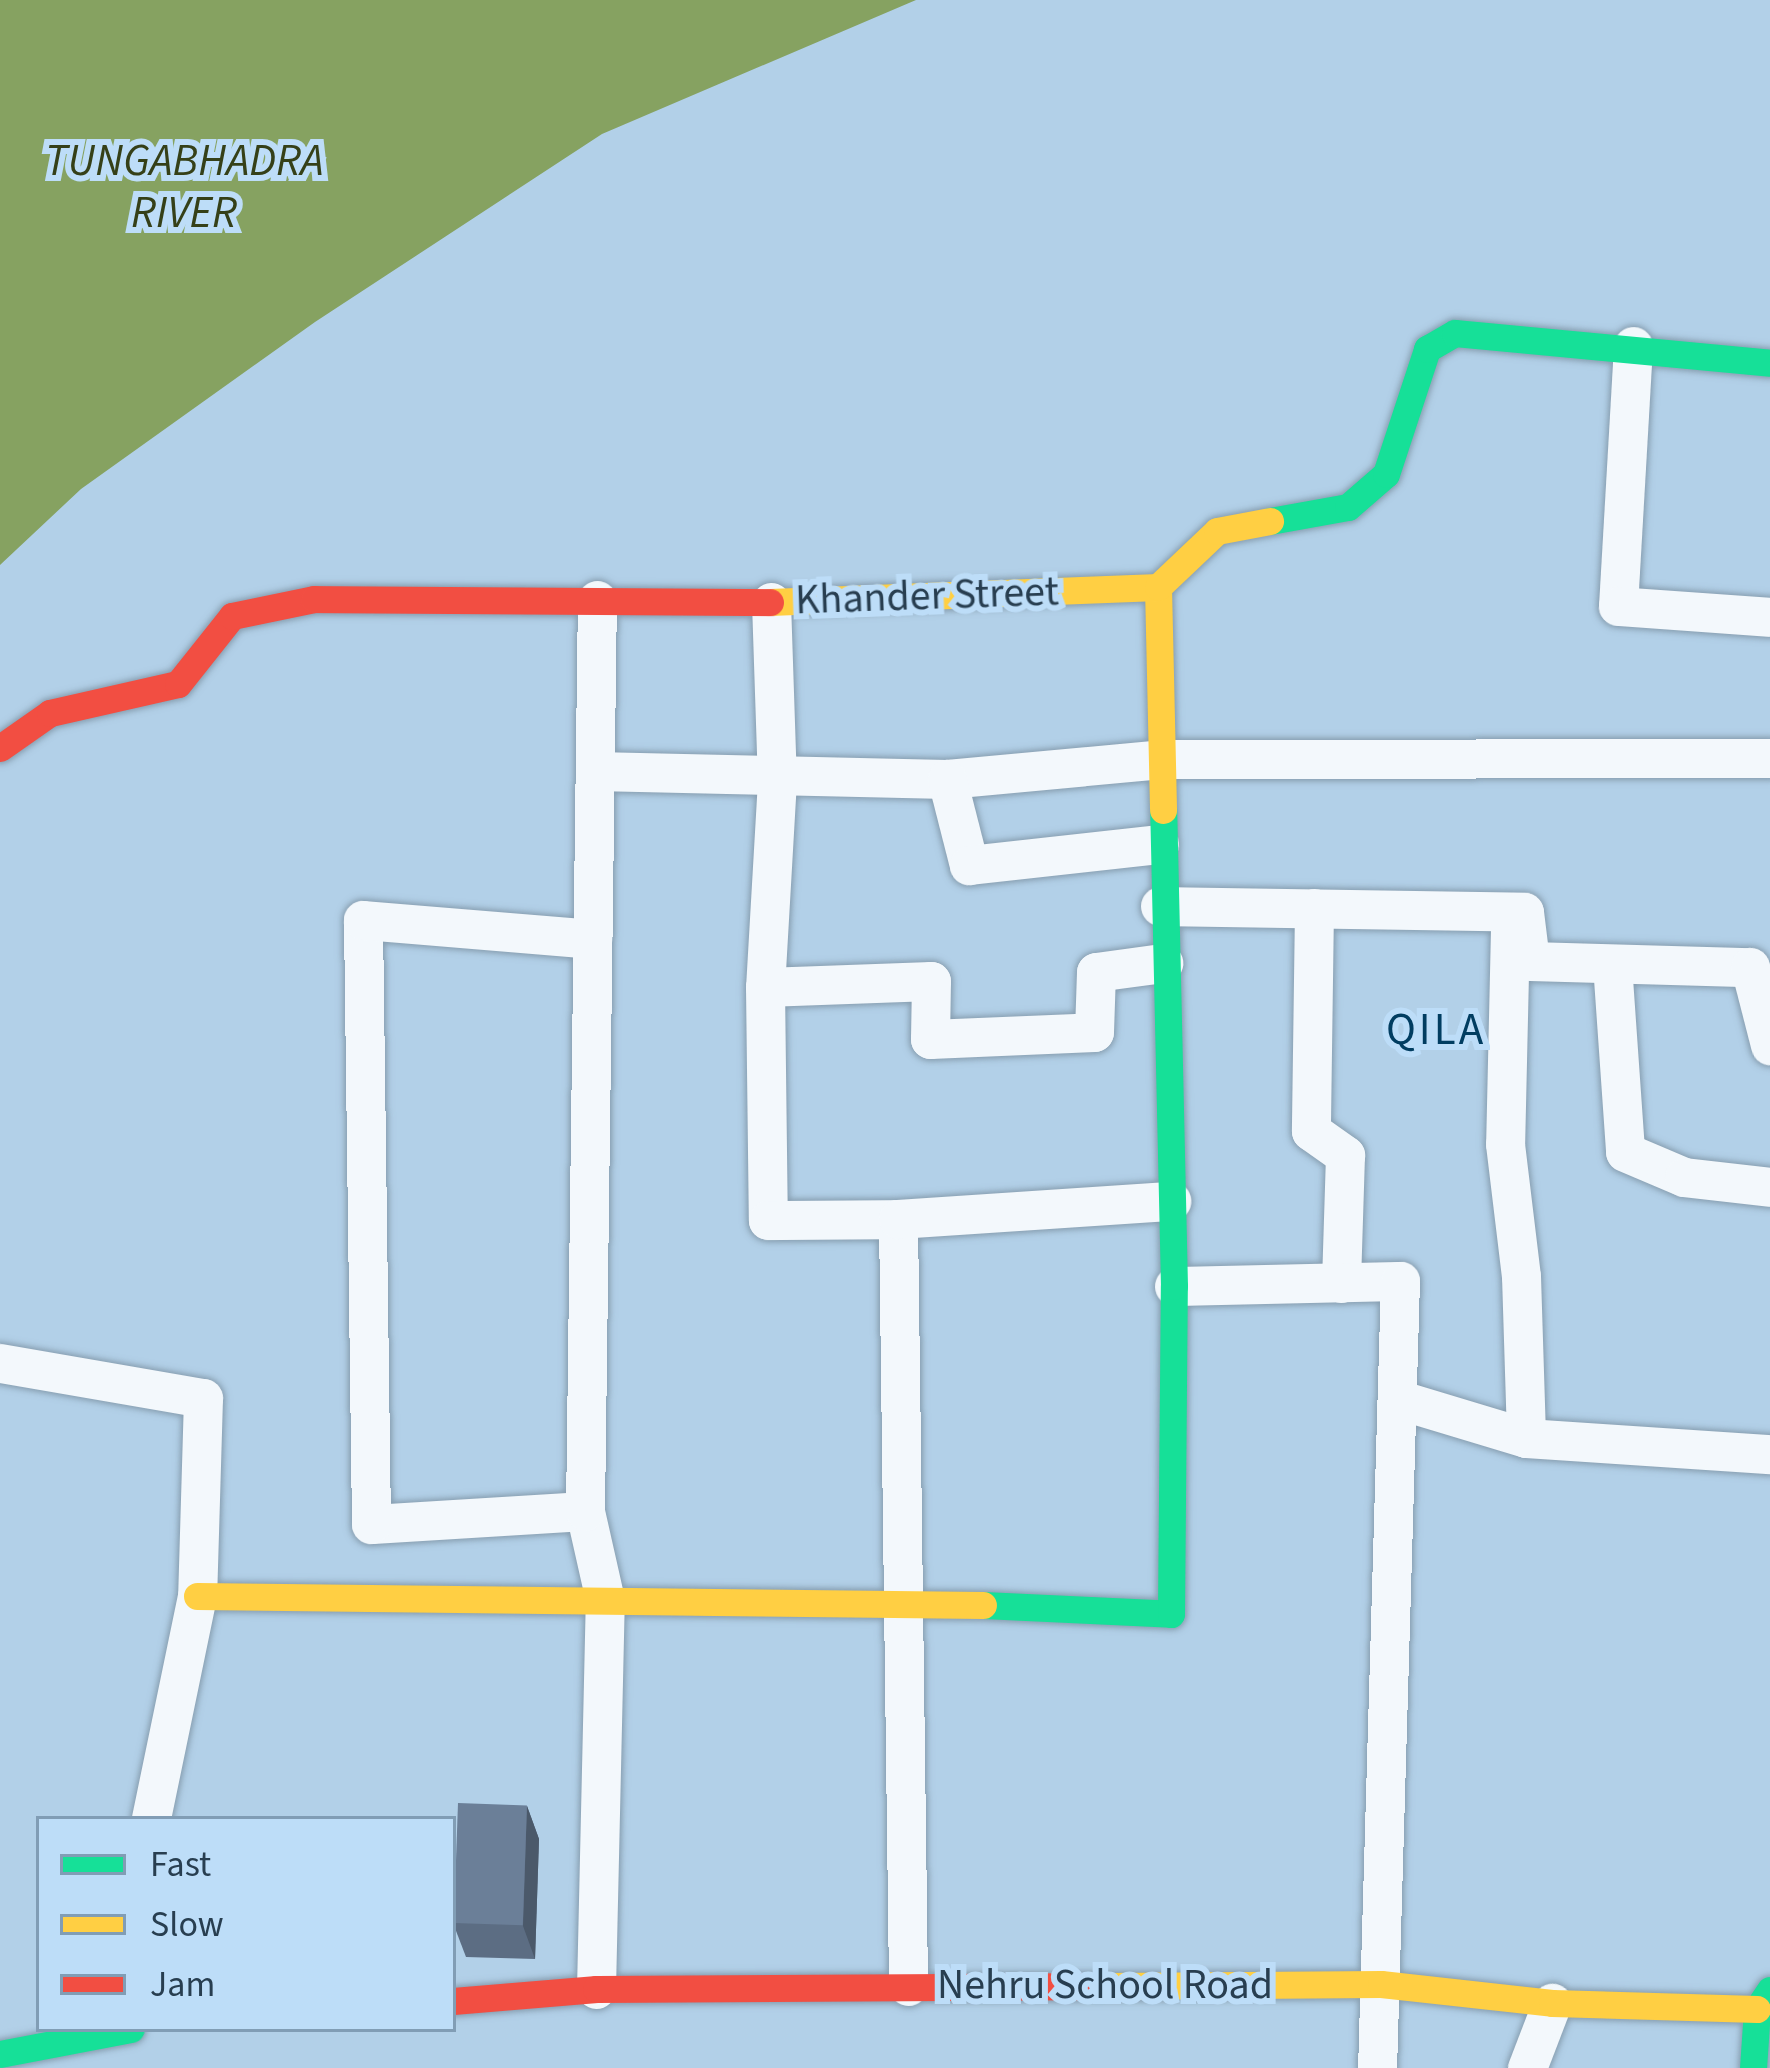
<!DOCTYPE html>
<html>
<head>
<meta charset="utf-8">
<style>
  body { margin:0 }
  #map { position:relative; width:1770px; height:2068px; overflow:hidden; background:#b2d0e8; font-family:"Source Sans 3",sans-serif }
  div>[style] { position:absolute }
  [style*='--x'] { left:calc(var(--x)*1px); top:calc(var(--y)*1px); width:calc(var(--w)*1px); rotate:calc(var(--a)*1deg) }
  .water>* { inset:0; background:#86a261 }
  .roads { filter:drop-shadow(0 0 3px #879eb0) drop-shadow(0 0 3px #879eb0) }
  .street>* { height:39px; margin:-19.5px; padding:0 19.5px; transform-origin:19.5px; border-radius:19.5px; background:#f3f8fc }
  .fast>* { height:27px; margin:-13.5px; padding:0 13.5px; transform-origin:13.5px; border-radius:13.5px; background:#16e098 }
  .slow>* { height:27px; margin:-13.5px; padding:0 13.5px; transform-origin:13.5px; border-radius:13.5px; background:#ffcf43 }
  .jam>* { height:27px; margin:-13.5px; padding:0 13.5px; transform-origin:13.5px; border-radius:13.5px; background:#f24e42 }
  .wall>* { inset:0; background:#5c6d83 }
  .shaded-wall>* { inset:0; background:#4b596a }
  .building>* { inset:0; background:#6b7f98; transform-origin:0 0 }
  span { translate:-50% -50%; white-space:nowrap; text-align:center; line-height:1.15; -webkit-text-stroke:12px #bdddf8; paint-order:stroke }
  .street-label { font-size:42px; color:#283e50 }
  .water-label { font-size:45px; color:#354018; font-style:italic }
  .neighbourhood-label { font-size:45px; color:#013d61; letter-spacing:3px }
  .legend { position:absolute; left:36px; top:1816px; width:420px; height:216px; box-sizing:border-box; background:#bdddf8; border:3px solid #819db5; margin:0; padding:15px 21px; list-style:none; font-size:36px; color:#283e50 }
  .legend li { display:flex; align-items:center; gap:24px; height:60px }
  .legend b { width:60px; border:3px solid #819db5 }
</style>
</head>
<body>
<div id="map">
  <div class="water">
    <i style="clip-path:polygon(0 0,916px 0,602px 134px,315px 322px,81px 489px,0 565px)"></i>
  </div>
  <div class="roads">
    <div class="street">
      <i style="--x:1633;--y:346;--w:260;--a:93.3"></i>
      <i style="--x:1618;--y:606;--w:152;--a:4.1"></i>
      <i style="--x:771;--y:602;--w:178;--a:88.1"></i>
      <i style="--x:777;--y:780;--w:207;--a:93.3"></i>
      <i style="--x:765;--y:987;--w:233;--a:89.3"></i>
      <i style="--x:768;--y:1220;--w:130;--a:-0.4"></i>
      <i style="--x:898;--y:1219;--w:767;--a:89.25"></i>
      <i style="--x:595;--y:771;--w:352;--a:1.3"></i>
      <i style="--x:947;--y:779;--w:218;--a:-5.3"></i>
      <i style="--x:1164;--y:759;--w:606;--a:-0.09"></i>
      <i style="--x:947;--y:779;--w:89;--a:75.7"></i>
      <i style="--x:969;--y:865;--w:191;--a:-6.3"></i>
      <i style="--x:1160;--y:906;--w:364;--a:0.9"></i>
      <i style="--x:1524;--y:912;--w:49;--a:83"></i>
      <i style="--x:1530;--y:961;--w:220;--a:1.6"></i>
      <i style="--x:1750;--y:967;--w:81;--a:75.6"></i>
      <i style="--x:1314;--y:908;--w:223;--a:90.8"></i>
      <i style="--x:1311;--y:1131;--w:42;--a:35.2"></i>
      <i style="--x:1345;--y:1155;--w:128;--a:91.8"></i>
      <i style="--x:1510;--y:929;--w:215;--a:91.3"></i>
      <i style="--x:1505;--y:1144;--w:133;--a:83.1"></i>
      <i style="--x:1521;--y:1276;--w:162;--a:88.2"></i>
      <i style="--x:1612;--y:964;--w:188;--a:86"></i>
      <i style="--x:1625;--y:1152;--w:64;--a:23"></i>
      <i style="--x:1684;--y:1177;--w:87;--a:6.6"></i>
      <i style="--x:765;--y:987;--w:166;--a:-2.1"></i>
      <i style="--x:931;--y:981;--w:58;--a:91"></i>
      <i style="--x:930;--y:1039;--w:164;--a:-2.4"></i>
      <i style="--x:1094;--y:1032;--w:60;--a:-88.1"></i>
      <i style="--x:1096;--y:972;--w:68;--a:-7.7"></i>
      <i style="--x:898;--y:1219;--w:274;--a:-3.8"></i>
      <i style="--x:1174;--y:1286;--w:226;--a:-1.3"></i>
      <i style="--x:1400;--y:1281;--w:787;--a:91.67"></i>
      <i style="--x:0;--y:1363;--w:206;--a:9.8"></i>
      <i style="--x:203;--y:1398;--w:198;--a:91.7"></i>
      <i style="--x:197;--y:1596;--w:228;--a:101.7"></i>
      <i style="--x:1397;--y:1399;--w:135;--a:16.8"></i>
      <i style="--x:1526;--y:1438;--w:245;--a:3.8"></i>
      <i style="--x:585;--y:1511;--w:214;--a:176.5"></i>
      <i style="--x:371;--y:1524;--w:604;--a:-90.76"></i>
      <i style="--x:363;--y:920;--w:230;--a:4.7"></i>
      <i style="--x:596;--y:1989;--w:389;--a:-88.7"></i>
      <i style="--x:605;--y:1600;--w:91;--a:-102.7"></i>
      <i style="--x:585;--y:1511;--w:911;--a:-89.25"></i>
      <i style="--x:1527;--y:2068;--w:70;--a:-69"></i>
    </div>
    <div class="fast">
      <i style="--x:1270;--y:521;--w:79;--a:-10.2"></i>
      <i style="--x:1348;--y:507;--w:50;--a:-41"></i>
      <i style="--x:1386;--y:474;--w:132;--a:-71.8"></i>
      <i style="--x:1427;--y:349;--w:32;--a:-30"></i>
      <i style="--x:1455;--y:333;--w:316;--a:5.4"></i>
      <i style="--x:983;--y:1605;--w:188;--a:2.7"></i>
      <i style="--x:1171;--y:1614;--w:328;--a:-89.5"></i>
      <i style="--x:1174;--y:1286;--w:476;--a:-91.3"></i>
      <i style="--x:0;--y:2054;--w:133;--a:-10.8"></i>
      <i style="--x:1753;--y:2068;--w:59;--a:-86.1"></i>
      <i style="--x:1757;--y:2009;--w:23;--a:-56"></i>
    </div>
    <div class="slow">
      <i style="--x:1158;--y:587;--w:223;--a:88.7"></i>
      <i style="--x:770;--y:602;--w:388;--a:-2.2"></i>
      <i style="--x:1158;--y:587;--w:81;--a:-43.5"></i>
      <i style="--x:1217;--y:531;--w:54;--a:-10.7"></i>
      <i style="--x:197;--y:1596;--w:786;--a:0.66"></i>
      <i style="--x:1108;--y:1986;--w:273;--a:-0.4"></i>
      <i style="--x:1381;--y:1984;--w:172;--a:6.3"></i>
      <i style="--x:1552;--y:2003;--w:205;--a:1.7"></i>
    </div>
    <div class="jam">
      <i style="--x:0;--y:748;--w:61;--a:-35"></i>
      <i style="--x:50;--y:713;--w:131;--a:-12.8"></i>
      <i style="--x:178;--y:684;--w:87;--a:-51.5"></i>
      <i style="--x:232;--y:616;--w:84;--a:-11.7"></i>
      <i style="--x:314;--y:599;--w:456;--a:0.4"></i>
      <i style="--x:453;--y:2001;--w:144;--a:-4.8"></i>
      <i style="--x:596;--y:1989;--w:512;--a:-0.34"></i>
    </div>
  </div>
  <div class="wall">
    <i style="clip-path:polygon(527px 1806px,539px 1839px,535px 1959px,466px 1957px,453px 1923px)"></i>
  </div>
  <div class="shaded-wall">
    <i style="clip-path:polygon(527px 1806px,539px 1839px,535px 1959px,523px 1926px)"></i>
  </div>
  <div class="building">
    <i style="left:458px;top:1803px;width:69px;height:120px;rotate:2deg"></i>
  </div>
  <div class="street-label">
    <span style="left:927px;top:596px;rotate:-2deg">Khander Street</span>
    <span style="left:1105px;top:1985px">Nehru School Road</span>
  </div>
  <div class="water-label">
    <span style="left:184px;top:188px">TUNGABHADRA<br>RIVER</span>
  </div>
  <div class="neighbourhood-label">
    <span style="left:1436px;top:1031px">QILA</span>
  </div>
  <ul class="legend">
  <li><b style="height:15px;background:#16e098"></b>Fast</li>
  <li><b style="height:15px;background:#ffcf43"></b>Slow</li>
  <li><b style="height:15px;background:#f24e42"></b>Jam</li>
  </ul>
</div>
</body>
</html>
